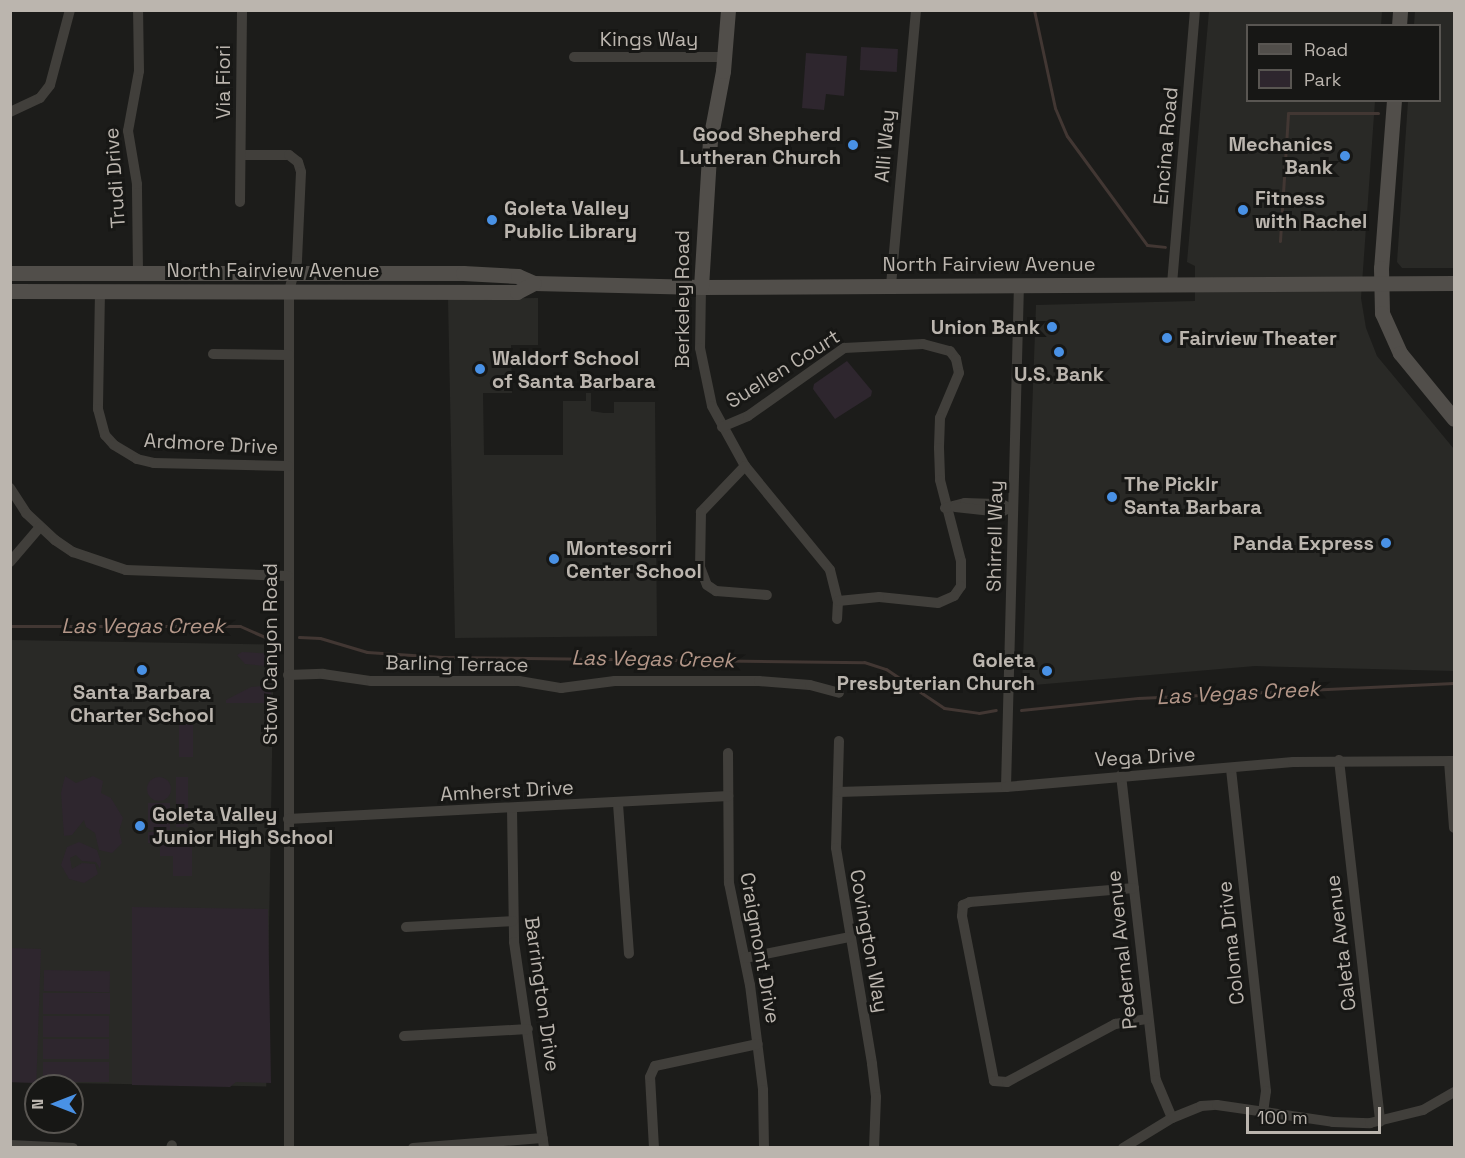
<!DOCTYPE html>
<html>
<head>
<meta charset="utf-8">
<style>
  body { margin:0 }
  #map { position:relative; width:1465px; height:1158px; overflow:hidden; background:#1c1c1a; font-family:"Space Grotesk",sans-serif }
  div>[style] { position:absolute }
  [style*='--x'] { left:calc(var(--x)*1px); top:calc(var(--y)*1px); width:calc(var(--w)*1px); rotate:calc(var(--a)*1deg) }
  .built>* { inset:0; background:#292926; transform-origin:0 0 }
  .green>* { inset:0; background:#2e262e; transform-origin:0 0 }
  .round { border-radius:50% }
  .stream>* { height:3px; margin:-1.5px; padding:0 1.5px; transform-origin:1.5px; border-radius:1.5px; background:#423733 }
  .street>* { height:10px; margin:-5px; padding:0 5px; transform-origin:5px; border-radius:5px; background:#413f3b }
  .secondary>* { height:15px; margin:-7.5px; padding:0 7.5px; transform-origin:7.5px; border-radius:7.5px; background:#514e4a }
  .dots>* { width:16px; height:16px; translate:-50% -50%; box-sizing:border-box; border:3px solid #171715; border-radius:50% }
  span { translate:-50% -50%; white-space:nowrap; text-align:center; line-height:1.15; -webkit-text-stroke:6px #171715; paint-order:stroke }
  .street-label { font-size:20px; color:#bbb5ae }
  .poi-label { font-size:20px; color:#bbb5ae; font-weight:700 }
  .right { translate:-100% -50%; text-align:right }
  .left { translate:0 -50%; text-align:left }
  .water-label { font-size:21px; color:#b39688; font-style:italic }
  .frame { position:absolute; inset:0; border:12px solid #bbb5ae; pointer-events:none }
  .legend { position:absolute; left:1246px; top:24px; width:195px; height:78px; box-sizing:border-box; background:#171715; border:2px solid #595652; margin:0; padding:8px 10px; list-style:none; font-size:18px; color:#bbb5ae }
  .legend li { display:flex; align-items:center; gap:12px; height:30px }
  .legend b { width:30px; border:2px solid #595652 }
  .north { position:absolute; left:24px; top:1074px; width:60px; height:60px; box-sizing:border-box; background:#171715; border:2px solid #595652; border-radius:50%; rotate:270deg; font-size:16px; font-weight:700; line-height:24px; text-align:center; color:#bbb5ae }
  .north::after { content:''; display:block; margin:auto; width:21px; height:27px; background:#4991e5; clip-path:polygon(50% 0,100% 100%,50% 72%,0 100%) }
  .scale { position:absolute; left:1246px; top:1107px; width:135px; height:27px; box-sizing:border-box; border:3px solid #bbb5ae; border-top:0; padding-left:8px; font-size:18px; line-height:21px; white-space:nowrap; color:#bbb5ae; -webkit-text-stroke:4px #171715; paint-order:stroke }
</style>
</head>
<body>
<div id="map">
  <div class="built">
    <i style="clip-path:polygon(1209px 11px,1382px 11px,1381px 25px,1248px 26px,1248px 100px,1375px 101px,1361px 298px,1366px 328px,1377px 356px,1454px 449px,1454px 671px,1255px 666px,1022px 686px,1036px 305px,1195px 301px,1195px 266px,1187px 262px)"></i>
    <i style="clip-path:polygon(1415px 11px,1454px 11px,1454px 268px,1402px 268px,1397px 262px,1408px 101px,1440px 100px,1440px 26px,1414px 25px)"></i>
    <i style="clip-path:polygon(538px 298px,538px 345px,511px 345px,512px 393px,483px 393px,484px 455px,563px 455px,563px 401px,586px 401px,586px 393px,591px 393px,591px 411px,604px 413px,614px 413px,614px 402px,655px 402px,657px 636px,455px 638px,448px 299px)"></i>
    <i style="left:11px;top:640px;width:263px;height:442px;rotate:1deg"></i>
  </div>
  <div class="green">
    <i style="left:861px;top:47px;width:37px;height:23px;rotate:3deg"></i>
    <i style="clip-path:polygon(806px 53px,847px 56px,844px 96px,826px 94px,824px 110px,802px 108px)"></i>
    <i style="clip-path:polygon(847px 361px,872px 391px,871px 396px,835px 419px,813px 389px,814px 384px)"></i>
    <i style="clip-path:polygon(242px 652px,275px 654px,275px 667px,245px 664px,237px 655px)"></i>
    <i style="clip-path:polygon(271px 685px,271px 703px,226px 703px,226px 700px,251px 687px)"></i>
    <i style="left:179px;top:718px;width:14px;height:39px"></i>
    <i style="clip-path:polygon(65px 776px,76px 783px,93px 776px,103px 781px,101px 793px,111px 798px,123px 818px,119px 831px,122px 843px,112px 853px,99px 850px,95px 833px,86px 827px,84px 820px,72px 835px,64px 836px,61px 793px)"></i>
    <i class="round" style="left:147px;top:777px;width:24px;height:24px"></i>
    <i style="left:176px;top:777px;width:12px;height:50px"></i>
    <i style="left:148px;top:803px;width:22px;height:27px"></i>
    <i style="clip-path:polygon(192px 831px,192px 876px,173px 876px,173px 856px,160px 856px,160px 844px,148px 843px,148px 832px)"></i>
    <i style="clip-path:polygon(79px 842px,97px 850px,101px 862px,100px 869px,96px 862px,82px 861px,76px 855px,70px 858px,72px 869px,82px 863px,95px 864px,98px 874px,84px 883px,69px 879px,61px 865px,67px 847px)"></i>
    <i style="clip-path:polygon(132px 907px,268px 909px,271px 1083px,236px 1082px,230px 1087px,132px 1085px)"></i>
    <i style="left:11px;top:948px;width:30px;height:134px;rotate:2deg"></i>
    <i style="left:44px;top:970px;width:66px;height:21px;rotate:1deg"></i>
    <i style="left:43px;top:993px;width:67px;height:21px"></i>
    <i style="left:43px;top:1016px;width:66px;height:21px"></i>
    <i style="left:43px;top:1039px;width:66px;height:20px"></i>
    <i style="left:43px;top:1062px;width:66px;height:20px"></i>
  </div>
  <div class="stream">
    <i style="--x:1034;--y:10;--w:100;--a:77.9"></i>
    <i style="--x:1055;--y:108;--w:30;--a:67"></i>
    <i style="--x:1067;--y:136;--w:135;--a:53.7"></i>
    <i style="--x:1147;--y:245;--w:18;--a:6"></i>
    <i style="--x:1280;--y:241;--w:128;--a:-86.4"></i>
    <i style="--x:1288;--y:113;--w:90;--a:0"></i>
    <i style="--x:10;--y:626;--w:230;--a:0"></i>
    <i style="--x:240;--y:626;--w:35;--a:24"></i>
    <i style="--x:299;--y:637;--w:21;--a:3"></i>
    <i style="--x:320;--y:638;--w:49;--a:16.6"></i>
    <i style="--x:367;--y:652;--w:75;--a:3.8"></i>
    <i style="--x:442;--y:657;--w:422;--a:0.7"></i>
    <i style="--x:864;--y:662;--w:23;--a:18"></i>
    <i style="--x:886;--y:669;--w:70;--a:33.9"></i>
    <i style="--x:944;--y:708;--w:35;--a:8"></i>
    <i style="--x:979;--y:713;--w:17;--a:-10"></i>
    <i style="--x:1021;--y:710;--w:118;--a:-5.9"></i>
    <i style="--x:1138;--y:698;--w:316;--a:-2.7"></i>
  </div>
  <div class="street">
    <i style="--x:574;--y:57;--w:150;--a:0"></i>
    <i style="--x:10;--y:112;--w:33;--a:-25"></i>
    <i style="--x:40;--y:98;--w:16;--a:-52"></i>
    <i style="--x:50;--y:85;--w:78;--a:-75.1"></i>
    <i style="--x:241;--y:155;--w:48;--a:0"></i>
    <i style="--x:289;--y:155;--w:11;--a:38"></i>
    <i style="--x:298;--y:162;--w:10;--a:73"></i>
    <i style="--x:301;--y:172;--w:89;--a:92.6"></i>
    <i style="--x:297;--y:261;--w:30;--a:105"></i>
    <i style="--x:289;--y:290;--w:858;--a:90"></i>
    <i style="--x:240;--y:202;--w:192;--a:-89.4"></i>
    <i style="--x:138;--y:272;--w:88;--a:-90.7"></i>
    <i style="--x:137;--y:184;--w:54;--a:-99.6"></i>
    <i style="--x:128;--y:131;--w:61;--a:-79.6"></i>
    <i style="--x:139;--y:71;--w:61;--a:-90.9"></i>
    <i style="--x:1172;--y:284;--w:275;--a:-85.2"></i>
    <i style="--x:891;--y:285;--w:276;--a:-84.8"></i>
    <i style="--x:701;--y:287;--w:61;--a:90.9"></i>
    <i style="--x:700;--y:348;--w:59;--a:78.3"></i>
    <i style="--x:712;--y:406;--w:68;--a:61.2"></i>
    <i style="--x:745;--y:466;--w:134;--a:50.7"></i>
    <i style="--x:830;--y:570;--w:32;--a:76"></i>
    <i style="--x:838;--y:601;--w:18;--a:93"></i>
    <i style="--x:100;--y:291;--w:118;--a:91"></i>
    <i style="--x:98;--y:409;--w:27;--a:75"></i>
    <i style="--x:105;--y:435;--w:13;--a:48"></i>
    <i style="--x:114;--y:445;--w:27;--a:31"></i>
    <i style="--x:137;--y:459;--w:17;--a:13"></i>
    <i style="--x:154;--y:463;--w:134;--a:1.3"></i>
    <i style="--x:213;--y:354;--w:76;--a:0.8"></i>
    <i style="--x:722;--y:427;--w:28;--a:-23"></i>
    <i style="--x:748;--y:416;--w:118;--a:-35.3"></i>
    <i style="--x:844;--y:348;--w:79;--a:-2.9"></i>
    <i style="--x:923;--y:344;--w:28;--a:15"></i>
    <i style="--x:950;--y:351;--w:10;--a:53"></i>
    <i style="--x:956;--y:359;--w:14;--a:78"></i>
    <i style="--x:959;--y:373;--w:49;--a:112.9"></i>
    <i style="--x:940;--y:418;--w:30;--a:92"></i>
    <i style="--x:939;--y:448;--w:32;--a:88"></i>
    <i style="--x:940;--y:480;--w:84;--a:75.5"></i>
    <i style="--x:961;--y:561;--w:25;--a:90"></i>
    <i style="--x:961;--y:586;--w:12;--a:125"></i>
    <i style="--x:954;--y:596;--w:17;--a:156"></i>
    <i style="--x:938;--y:603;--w:59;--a:-174.2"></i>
    <i style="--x:879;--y:597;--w:41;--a:174.4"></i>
    <i style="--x:745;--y:466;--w:64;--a:133.7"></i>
    <i style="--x:701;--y:512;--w:55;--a:91"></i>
    <i style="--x:700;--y:567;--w:19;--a:69"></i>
    <i style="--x:707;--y:585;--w:11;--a:34"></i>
    <i style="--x:716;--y:591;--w:51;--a:4.5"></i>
    <i style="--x:10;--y:488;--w:30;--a:57"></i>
    <i style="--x:26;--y:513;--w:40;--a:43"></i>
    <i style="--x:55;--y:540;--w:22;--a:34"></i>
    <i style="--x:73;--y:552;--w:56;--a:18.8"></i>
    <i style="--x:126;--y:570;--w:162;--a:2.1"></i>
    <i style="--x:945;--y:508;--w:21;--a:-14"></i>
    <i style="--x:965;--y:503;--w:37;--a:2"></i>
    <i style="--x:1002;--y:504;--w:8;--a:30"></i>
    <i style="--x:1009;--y:508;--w:9;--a:153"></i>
    <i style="--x:1001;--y:512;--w:46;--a:-173.8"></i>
    <i style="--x:10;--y:562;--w:46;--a:-49.4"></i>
    <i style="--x:288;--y:675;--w:35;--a:-2"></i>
    <i style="--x:323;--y:674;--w:49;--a:8.3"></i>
    <i style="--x:371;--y:681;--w:148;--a:0"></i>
    <i style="--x:519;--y:681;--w:43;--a:9.5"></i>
    <i style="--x:561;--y:688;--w:54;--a:-7.4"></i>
    <i style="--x:615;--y:681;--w:144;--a:0"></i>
    <i style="--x:759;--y:681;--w:51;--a:4.5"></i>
    <i style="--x:810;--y:685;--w:30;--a:15"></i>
    <i style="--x:839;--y:741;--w:107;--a:91.6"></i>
    <i style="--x:836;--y:848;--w:219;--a:80.5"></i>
    <i style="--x:872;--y:1064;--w:33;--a:83"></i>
    <i style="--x:876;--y:1097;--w:51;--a:92.2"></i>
    <i style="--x:728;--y:753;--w:130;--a:89.6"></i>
    <i style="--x:729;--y:883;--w:104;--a:78.4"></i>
    <i style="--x:750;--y:985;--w:106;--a:82.9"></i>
    <i style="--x:763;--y:1090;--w:58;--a:89"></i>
    <i style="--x:1339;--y:760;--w:364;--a:83.5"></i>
    <i style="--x:1449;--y:761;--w:67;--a:85.7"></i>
    <i style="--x:1231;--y:769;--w:324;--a:83.8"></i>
    <i style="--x:1266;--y:1091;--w:21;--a:98"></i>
    <i style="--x:1121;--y:775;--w:307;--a:83.5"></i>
    <i style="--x:1156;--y:1080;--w:41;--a:67.2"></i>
    <i style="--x:1006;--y:787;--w:502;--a:-88.52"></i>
    <i style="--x:838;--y:792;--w:168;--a:-1.7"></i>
    <i style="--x:1006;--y:787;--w:288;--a:-5"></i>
    <i style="--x:1293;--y:762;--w:161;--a:-0.4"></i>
    <i style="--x:618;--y:804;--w:150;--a:85.8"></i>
    <i style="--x:512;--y:809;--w:133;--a:89.1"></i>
    <i style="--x:514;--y:942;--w:208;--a:81.7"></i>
    <i style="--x:288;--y:819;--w:441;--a:-3"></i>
    <i style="--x:1134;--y:888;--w:165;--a:175.1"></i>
    <i style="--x:970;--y:902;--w:8;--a:157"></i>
    <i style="--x:963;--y:905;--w:11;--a:95"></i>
    <i style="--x:962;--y:916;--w:168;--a:79"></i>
    <i style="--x:994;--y:1081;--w:13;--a:4"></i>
    <i style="--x:1007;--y:1082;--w:123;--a:-28.2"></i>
    <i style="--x:1115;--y:1024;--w:33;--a:-9"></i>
    <i style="--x:406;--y:927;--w:107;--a:-3.2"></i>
    <i style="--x:745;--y:958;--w:106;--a:-11.4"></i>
    <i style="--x:404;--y:1036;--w:124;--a:-3.2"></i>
    <i style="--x:10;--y:1145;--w:63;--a:2.7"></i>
    <i style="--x:171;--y:1148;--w:3;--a:-72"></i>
    <i style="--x:413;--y:1148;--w:130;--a:-4.4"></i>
    <i style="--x:654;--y:1148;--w:71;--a:-93.2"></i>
    <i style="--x:650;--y:1077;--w:12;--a:-66"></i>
    <i style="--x:655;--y:1066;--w:105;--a:-12.1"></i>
    <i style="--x:1123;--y:1148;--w:57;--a:-31.5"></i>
    <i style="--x:1172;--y:1118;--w:31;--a:-22"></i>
    <i style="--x:1201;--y:1106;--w:16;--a:-4"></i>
    <i style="--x:1217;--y:1105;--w:117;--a:8.3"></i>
    <i style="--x:1333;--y:1122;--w:37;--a:2"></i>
    <i style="--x:1370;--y:1123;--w:55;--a:-13.8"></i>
    <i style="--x:1423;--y:1110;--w:36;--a:-30"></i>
  </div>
  <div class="secondary">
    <i style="--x:1399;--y:26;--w:16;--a:-86"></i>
    <i style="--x:1394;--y:100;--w:169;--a:94.4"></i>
    <i style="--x:1381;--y:268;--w:45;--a:88.7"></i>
    <i style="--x:1382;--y:313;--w:44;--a:65.8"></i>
    <i style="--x:1400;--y:353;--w:85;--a:50.7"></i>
    <i style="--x:10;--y:273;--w:453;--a:0"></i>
    <i style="--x:463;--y:273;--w:55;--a:3.1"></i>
    <i style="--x:518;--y:276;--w:17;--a:24"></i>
    <i style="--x:534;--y:283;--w:167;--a:1.4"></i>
    <i style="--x:701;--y:287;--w:753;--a:-0.3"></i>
    <i style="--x:701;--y:287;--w:147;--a:-86.5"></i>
    <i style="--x:710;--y:140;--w:70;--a:-79.3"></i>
    <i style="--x:723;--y:71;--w:61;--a:-85.3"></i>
    <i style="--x:10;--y:291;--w:507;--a:0.11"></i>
    <i style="--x:517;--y:292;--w:19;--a:-28"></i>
  </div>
  <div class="dots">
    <i style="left:853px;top:145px;background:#4991e5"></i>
    <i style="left:1345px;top:156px;background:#4991e5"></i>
    <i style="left:1243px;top:210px;background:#4991e5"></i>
    <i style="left:492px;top:220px;background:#4991e5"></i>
    <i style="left:1052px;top:327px;background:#4991e5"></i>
    <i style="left:1167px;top:338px;background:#4991e5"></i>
    <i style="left:1059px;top:352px;background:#4991e5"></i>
    <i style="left:480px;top:369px;background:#4991e5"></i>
    <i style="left:1112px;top:497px;background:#4991e5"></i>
    <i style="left:1386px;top:543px;background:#4991e5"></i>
    <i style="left:554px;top:559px;background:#4991e5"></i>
    <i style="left:142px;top:670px;background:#4991e5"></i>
    <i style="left:1047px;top:671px;background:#4991e5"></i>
    <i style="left:140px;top:826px;background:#4991e5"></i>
  </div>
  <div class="street-label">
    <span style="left:649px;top:39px">Kings Way</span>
    <span style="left:223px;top:82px;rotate:-90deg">Via Fiori</span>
    <span style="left:885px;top:146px;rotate:-85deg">Alli Way</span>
    <span style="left:1166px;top:146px;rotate:-85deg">Encina Road</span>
    <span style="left:115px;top:178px;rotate:-94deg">Trudi Drive</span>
    <span style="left:989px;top:264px">North Fairview Avenue</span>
    <span style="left:273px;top:270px">North Fairview Avenue</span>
    <span style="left:682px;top:299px;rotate:-90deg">Berkeley Road</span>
    <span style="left:783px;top:369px;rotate:-32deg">Suellen Court</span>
    <span style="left:211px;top:444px;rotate:3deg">Ardmore Drive</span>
    <span style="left:995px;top:536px;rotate:-89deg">Shirrell Way</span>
    <span style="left:270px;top:654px;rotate:-90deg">Stow Canyon Road</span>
    <span style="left:457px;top:664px;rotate:1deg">Barling Terrace</span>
    <span style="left:1145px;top:757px;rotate:-3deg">Vega Drive</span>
    <span style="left:507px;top:791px;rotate:-3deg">Amherst Drive</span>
    <span style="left:869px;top:941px;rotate:80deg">Covington Way</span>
    <span style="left:1231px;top:943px;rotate:-96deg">Coloma Drive</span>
    <span style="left:1341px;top:943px;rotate:-97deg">Caleta Avenue</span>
    <span style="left:760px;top:948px;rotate:80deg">Craigmont Drive</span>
    <span style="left:1122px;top:950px;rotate:-96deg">Pedernal Avenue</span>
    <span style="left:542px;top:994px;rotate:82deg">Barrington Drive</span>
  </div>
  <div class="poi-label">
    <span class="right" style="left:841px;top:146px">Good Shepherd<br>Lutheran Church</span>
    <span class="right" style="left:1333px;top:156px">Mechanics<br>Bank</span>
    <span class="left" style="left:1255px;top:210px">Fitness<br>with Rachel</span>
    <span class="left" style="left:504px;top:220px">Goleta Valley<br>Public Library</span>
    <span class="right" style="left:1040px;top:327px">Union Bank</span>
    <span class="left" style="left:1179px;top:338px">Fairview Theater</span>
    <span class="left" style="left:492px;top:370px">Waldorf School<br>of Santa Barbara</span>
    <span style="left:1059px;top:374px">U.S. Bank</span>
    <span class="left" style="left:1124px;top:496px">The Picklr<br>Santa Barbara</span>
    <span class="right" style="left:1374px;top:543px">Panda Express</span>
    <span class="left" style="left:566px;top:560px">Montesorri<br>Center School</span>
    <span class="right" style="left:1035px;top:672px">Goleta<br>Presbyterian Church</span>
    <span style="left:142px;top:704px">Santa Barbara<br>Charter School</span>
    <span class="left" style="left:152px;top:826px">Goleta Valley<br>Junior High School</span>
  </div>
  <div class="water-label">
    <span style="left:143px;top:626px">Las Vegas Creek</span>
    <span style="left:653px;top:659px;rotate:1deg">Las Vegas Creek</span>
    <span style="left:1238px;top:693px;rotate:-3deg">Las Vegas Creek</span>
  </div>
  <div class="frame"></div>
  <ul class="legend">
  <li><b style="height:8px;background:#514e4a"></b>Road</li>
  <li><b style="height:16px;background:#2e262e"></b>Park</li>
  </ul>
  <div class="north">N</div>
  <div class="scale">100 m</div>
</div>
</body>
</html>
